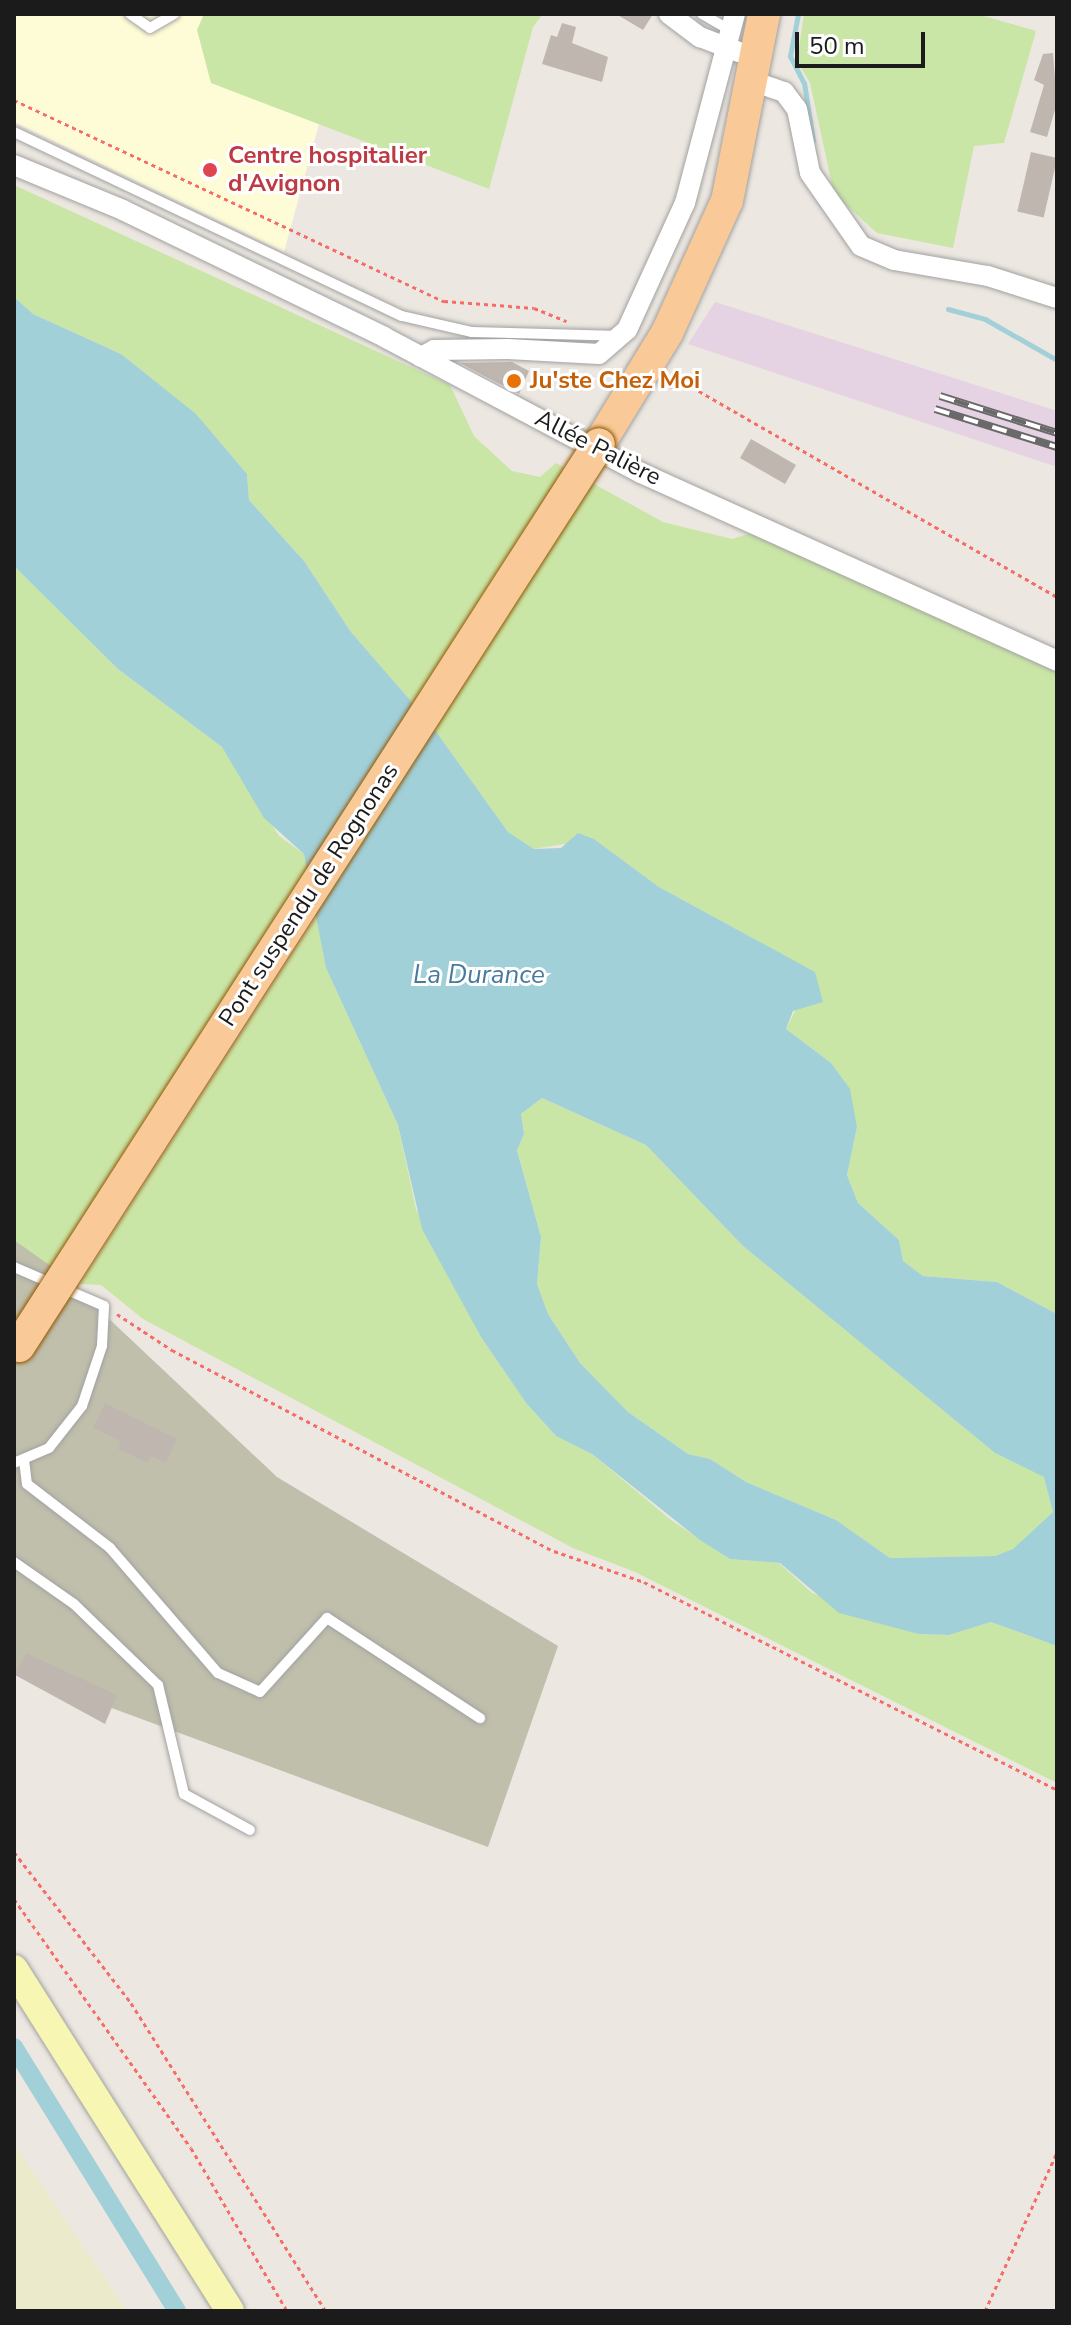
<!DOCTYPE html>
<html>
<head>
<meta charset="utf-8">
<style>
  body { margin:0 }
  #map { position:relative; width:1071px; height:2325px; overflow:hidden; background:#ece7e0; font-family:"Nunito Sans",sans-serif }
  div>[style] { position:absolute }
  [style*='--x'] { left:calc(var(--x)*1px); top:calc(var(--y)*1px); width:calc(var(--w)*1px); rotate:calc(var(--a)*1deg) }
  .industrial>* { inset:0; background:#e5d2e3 }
  .education>* { inset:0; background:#fefbd7 }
  .construction>* { inset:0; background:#c0bfac }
  .farmland>* { inset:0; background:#ebebcb }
  .grass>* { inset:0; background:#cae6a6 }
  .water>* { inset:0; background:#a1d0d9 }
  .stream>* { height:5px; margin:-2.5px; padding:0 2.5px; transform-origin:2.5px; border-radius:2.5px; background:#a1d0d9 }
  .canal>* { height:18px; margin:-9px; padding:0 9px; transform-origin:9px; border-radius:9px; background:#a1d0d9 }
  .building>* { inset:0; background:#c0b6b0; transform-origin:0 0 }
  .path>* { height:3px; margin-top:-1.5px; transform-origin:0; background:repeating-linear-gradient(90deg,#f66d67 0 4px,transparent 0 8px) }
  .roads { filter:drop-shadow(0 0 2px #a2a2a2) drop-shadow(0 0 2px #a2a2a2) }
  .service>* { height:10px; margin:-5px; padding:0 5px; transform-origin:5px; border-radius:5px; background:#fff }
  .minor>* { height:20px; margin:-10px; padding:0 10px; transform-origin:10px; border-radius:10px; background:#fff }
  .secondary>* { height:28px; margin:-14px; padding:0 14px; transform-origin:14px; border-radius:14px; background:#f7f6b3 }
  .primary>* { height:32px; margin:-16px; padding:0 16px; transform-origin:16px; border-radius:16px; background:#f9c998 }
  .rail>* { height:8px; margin-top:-4px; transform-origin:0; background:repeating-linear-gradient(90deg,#fff 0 15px,#696969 0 30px); box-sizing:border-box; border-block:2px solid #696969 }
  .bridges { filter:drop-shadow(0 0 2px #8d5704) drop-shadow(0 0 2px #8d5704) }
  .primary-bridge>* { height:32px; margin:-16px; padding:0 16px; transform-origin:16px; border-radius:16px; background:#f9c998 }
  .dots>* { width:22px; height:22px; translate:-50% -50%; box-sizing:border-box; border:4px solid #fff; border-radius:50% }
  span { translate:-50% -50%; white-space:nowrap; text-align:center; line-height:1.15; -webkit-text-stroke:6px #fff; paint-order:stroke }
  .health-label { font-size:24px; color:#be3a42; font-weight:700 }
  .left { translate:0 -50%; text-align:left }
  .food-label { font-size:24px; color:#c56008; font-weight:700 }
  .street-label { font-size:24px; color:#1b1b1b }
  .water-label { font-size:26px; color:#487a9f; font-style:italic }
  .frame { position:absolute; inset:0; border:16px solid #1b1b1b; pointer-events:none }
  .scale { position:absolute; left:795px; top:32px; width:130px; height:36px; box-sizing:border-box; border:4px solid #1b1b1b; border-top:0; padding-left:10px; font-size:24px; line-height:28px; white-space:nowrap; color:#1b1b1b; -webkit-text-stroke:6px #fff; paint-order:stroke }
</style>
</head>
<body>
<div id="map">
  <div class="industrial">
    <i style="clip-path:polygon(715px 302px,1057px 411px,1057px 467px,688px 344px)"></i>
  </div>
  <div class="education">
    <i style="clip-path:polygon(14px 14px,349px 14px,284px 252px,14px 122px)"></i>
  </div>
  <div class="construction">
    <i style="clip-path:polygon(14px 1240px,38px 1252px,277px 1477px,558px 1646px,488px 1847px,14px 1672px)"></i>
  </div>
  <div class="farmland">
    <i style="clip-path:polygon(14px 2144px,127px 2311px,14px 2311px)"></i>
  </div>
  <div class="grass">
    <i style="clip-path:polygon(204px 14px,543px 14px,533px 27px,489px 189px,211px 83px,197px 30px)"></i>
    <i style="clip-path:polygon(804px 14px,977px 14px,1036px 31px,1004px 143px,974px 146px,953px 248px,877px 233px,834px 194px,810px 83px,797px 61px)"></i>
    <i style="clip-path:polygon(14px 185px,450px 385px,474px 436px,512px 471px,540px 477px,556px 463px,663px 522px,732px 539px,758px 531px,1057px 671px,1057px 1314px,997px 1282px,923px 1276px,903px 1261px,899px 1240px,858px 1203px,847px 1175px,857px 1127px,831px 1063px,786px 1029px,814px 972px,659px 887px,594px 839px,534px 849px,508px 832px,430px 723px,351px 632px,304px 561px,249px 500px,247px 474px,201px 421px,121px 354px,33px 314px,14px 297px)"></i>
    <i style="clip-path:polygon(14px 566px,118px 669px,222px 747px,279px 836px,304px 854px,308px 871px,55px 1269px,14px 1240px)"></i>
    <i style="clip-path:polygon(317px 916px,326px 968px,398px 1125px,416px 1209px,481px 1337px,526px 1403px,556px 1436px,592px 1454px,671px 1520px,730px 1559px,779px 1563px,812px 1593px,919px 1634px,949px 1635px,991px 1622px,1057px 1646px,1057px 1783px,635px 1572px,573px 1548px,143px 1319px,101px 1285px,80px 1284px)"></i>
    <i style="clip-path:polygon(542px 1098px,646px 1145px,743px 1246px,995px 1453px,1045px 1477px,1053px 1512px,1014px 1549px,995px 1556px,890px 1558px,836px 1520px,746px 1482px,710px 1459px,688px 1454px,628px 1412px,580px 1363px,548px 1314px,537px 1284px,541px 1237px,517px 1149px,524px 1134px,521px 1114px)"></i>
  </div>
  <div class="water">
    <i style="clip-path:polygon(evenodd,14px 297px,33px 314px,121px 354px,196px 414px,247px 474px,249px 500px,304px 561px,351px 632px,430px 723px,508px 832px,534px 849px,561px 848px,578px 833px,594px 839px,659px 887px,815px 972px,823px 1002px,793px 1011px,786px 1029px,831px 1063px,850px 1089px,857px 1127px,847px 1175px,858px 1203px,899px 1240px,903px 1261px,923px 1276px,997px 1282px,1057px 1314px,1057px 1646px,991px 1622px,949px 1635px,919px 1634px,839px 1613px,780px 1563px,730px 1559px,700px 1540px,592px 1454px,556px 1436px,526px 1403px,481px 1337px,422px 1229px,398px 1125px,326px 968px,304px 854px,264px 818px,222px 747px,118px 669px,14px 566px,14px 297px,542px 1098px,646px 1145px,743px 1246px,995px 1453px,1044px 1477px,1053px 1512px,1013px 1549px,995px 1556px,890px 1558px,836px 1520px,746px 1482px,710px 1459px,688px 1454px,628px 1412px,580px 1363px,548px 1314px,537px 1284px,541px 1237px,517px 1150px,524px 1134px,521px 1114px,542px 1098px)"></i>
  </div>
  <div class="stream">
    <i style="--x:798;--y:14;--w:43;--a:100.8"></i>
    <i style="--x:790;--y:56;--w:30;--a:63"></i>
    <i style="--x:804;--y:83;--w:58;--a:81"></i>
    <i style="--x:948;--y:309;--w:38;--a:15"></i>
    <i style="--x:985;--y:319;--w:83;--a:29.7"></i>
  </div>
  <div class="canal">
    <i style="--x:14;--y:2047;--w:310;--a:58.3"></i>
  </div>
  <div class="building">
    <i style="clip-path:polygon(616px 14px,653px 14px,643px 30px)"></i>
    <i style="clip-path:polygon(562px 23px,576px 27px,572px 43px,608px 57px,602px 82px,542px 64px,551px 35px,557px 37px)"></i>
    <i style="clip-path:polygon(1053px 53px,1057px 103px,1047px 137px,1030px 132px,1044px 85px,1034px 80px,1043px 54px)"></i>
    <i style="left:1031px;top:152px;width:27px;height:61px;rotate:13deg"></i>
    <i style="clip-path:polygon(512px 362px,529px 371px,519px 394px,460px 363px)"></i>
    <i style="left:751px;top:439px;width:52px;height:22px;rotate:30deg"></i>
    <i style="clip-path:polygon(105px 1403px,177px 1439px,166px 1463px,151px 1456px,148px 1463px,118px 1449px,121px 1441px,93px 1428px)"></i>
    <i style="clip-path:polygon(26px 1653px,117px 1695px,105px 1724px,15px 1675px)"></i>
  </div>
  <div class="path">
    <i style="--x:14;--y:100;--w:475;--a:25.1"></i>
    <i style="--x:444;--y:301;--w:90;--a:4.4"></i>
    <i style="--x:534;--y:308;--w:35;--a:22"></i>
    <i style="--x:661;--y:387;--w:31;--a:0"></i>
    <i style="--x:692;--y:387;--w:421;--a:29.9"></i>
    <i style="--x:117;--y:1314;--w:66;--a:33.2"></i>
    <i style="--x:172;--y:1350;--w:432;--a:27.8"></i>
    <i style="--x:554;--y:1551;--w:95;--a:19"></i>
    <i style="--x:644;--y:1582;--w:462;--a:26.7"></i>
    <i style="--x:14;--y:1852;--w:191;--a:52.2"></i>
    <i style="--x:131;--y:2003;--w:365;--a:57.7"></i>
    <i style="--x:14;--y:1899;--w:305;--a:54.6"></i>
    <i style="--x:191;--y:2148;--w:189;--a:59.5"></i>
    <i style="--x:985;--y:2311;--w:175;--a:-65.6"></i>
  </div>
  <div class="roads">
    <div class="service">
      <i style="--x:130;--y:14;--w:24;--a:35"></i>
      <i style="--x:150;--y:28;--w:28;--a:-30"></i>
      <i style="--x:702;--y:14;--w:34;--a:30"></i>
      <i style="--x:14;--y:132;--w:429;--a:25.4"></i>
      <i style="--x:402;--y:316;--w:72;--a:12.9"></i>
      <i style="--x:472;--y:332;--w:148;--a:1.5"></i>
      <i style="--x:14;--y:1267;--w:98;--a:23.4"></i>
      <i style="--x:104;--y:1306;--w:40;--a:92.9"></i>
      <i style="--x:102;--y:1346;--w:63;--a:108.4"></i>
      <i style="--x:82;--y:1406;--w:53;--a:128.2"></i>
      <i style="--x:49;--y:1448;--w:38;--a:157"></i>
      <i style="--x:24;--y:1460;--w:24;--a:83"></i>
      <i style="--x:27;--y:1484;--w:105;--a:37.6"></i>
      <i style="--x:110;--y:1548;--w:165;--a:49.2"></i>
      <i style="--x:218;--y:1673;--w:46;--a:24.3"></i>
      <i style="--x:260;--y:1692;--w:100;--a:-47.8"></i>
      <i style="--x:327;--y:1618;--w:183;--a:33.2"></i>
      <i style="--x:14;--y:1562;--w:73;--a:35"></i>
      <i style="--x:74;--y:1604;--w:117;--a:44"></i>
      <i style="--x:158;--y:1685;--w:112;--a:76.6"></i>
      <i style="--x:184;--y:1794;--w:75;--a:28.6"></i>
    </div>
    <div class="minor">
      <i style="--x:669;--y:14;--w:39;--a:37"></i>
      <i style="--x:700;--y:37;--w:42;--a:21"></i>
      <i style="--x:755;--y:82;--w:31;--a:19"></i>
      <i style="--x:784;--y:92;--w:21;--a:53"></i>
      <i style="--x:797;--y:109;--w:65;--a:78.5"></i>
      <i style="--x:810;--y:173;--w:89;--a:55.1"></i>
      <i style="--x:861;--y:246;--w:36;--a:23"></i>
      <i style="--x:894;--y:260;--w:95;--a:9.7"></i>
      <i style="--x:988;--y:276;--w:72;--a:17.7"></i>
      <i style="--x:14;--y:165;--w:118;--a:22.4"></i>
      <i style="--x:123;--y:210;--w:290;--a:25.9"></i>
      <i style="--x:384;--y:337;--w:291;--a:27.9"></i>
      <i style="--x:641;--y:473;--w:457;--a:24.3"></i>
      <i style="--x:421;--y:357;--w:15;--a:-28"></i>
      <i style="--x:434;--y:350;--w:74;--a:-0.8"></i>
      <i style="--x:508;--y:349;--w:91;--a:3.1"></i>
      <i style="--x:599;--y:354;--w:37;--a:-41"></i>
      <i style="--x:627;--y:330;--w:140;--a:-65.5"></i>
      <i style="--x:685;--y:203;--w:196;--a:-75.2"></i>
    </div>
    <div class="secondary">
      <i style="--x:14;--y:1969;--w:404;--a:57.7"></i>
    </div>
    <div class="primary">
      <i style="--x:599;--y:444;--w:130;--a:-58.5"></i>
      <i style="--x:667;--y:333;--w:145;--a:-65.6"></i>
      <i style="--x:727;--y:201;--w:191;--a:-78.8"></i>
    </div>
  </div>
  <div class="rail">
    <i style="--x:940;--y:396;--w:123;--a:17.5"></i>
    <i style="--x:935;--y:409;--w:128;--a:17.3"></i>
  </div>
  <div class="bridges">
    <div class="primary-bridge">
      <i style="--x:19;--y:1346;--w:1072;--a:-57.26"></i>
    </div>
  </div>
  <div class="dots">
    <i style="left:210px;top:170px;background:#e0444e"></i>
    <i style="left:514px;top:381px;background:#e8710a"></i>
  </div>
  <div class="health-label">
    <span class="left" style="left:228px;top:170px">Centre hospitalier<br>d'Avignon</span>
  </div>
  <div class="food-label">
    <span class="left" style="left:530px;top:381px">Ju'ste Chez Moi</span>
  </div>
  <div class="street-label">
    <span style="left:598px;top:448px;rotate:27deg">Allée Palière</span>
    <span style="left:309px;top:895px;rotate:-57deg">Pont suspendu de Rognonas</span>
  </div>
  <div class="water-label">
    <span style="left:479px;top:975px">La Durance</span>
  </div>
  <div class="frame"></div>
  <div class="scale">50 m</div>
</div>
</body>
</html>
